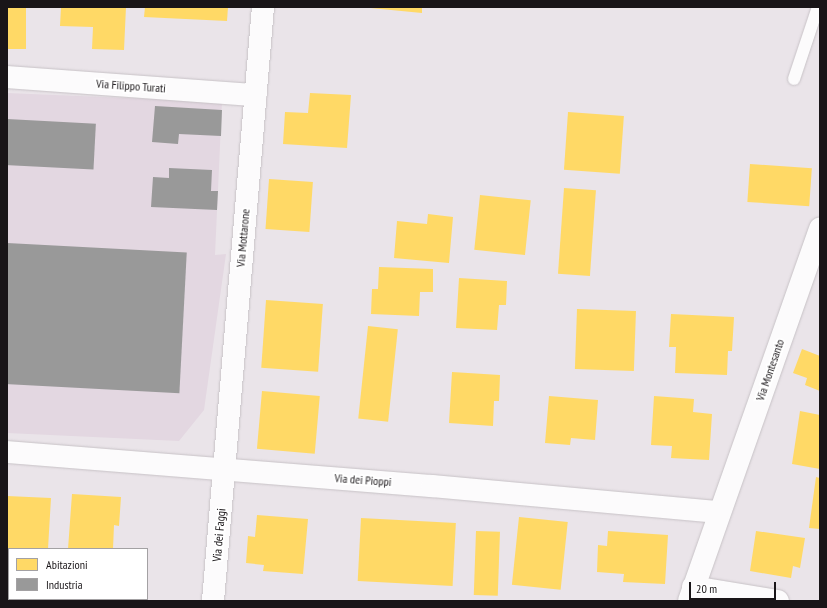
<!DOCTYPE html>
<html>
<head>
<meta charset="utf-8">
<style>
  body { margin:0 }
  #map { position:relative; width:827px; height:608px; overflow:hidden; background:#eae4e9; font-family:"PT Sans Narrow",sans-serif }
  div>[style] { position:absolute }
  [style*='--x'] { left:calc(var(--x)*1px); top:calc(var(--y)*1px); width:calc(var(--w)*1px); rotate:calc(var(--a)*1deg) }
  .built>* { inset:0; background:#e3d7e1 }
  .homes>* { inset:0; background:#ffd966; transform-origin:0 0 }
  .industry>* { inset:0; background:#999; transform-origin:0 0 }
  .roads { filter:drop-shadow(0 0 1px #c7c2c6) drop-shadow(0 0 1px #c7c2c6) }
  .lane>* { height:12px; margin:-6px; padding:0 6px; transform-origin:6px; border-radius:6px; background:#fcfbfc }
  .street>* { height:22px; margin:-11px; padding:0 11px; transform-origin:11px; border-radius:11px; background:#fcfbfc }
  span { translate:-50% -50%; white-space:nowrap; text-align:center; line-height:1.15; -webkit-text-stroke:4px #fff; paint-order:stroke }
  .street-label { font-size:12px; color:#191518 }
  .frame { position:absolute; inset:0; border:8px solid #191518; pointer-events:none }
  .legend { position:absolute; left:8px; top:548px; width:140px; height:52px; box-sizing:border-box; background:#fff; border:1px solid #a3a1a3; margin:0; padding:5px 7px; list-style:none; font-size:12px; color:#191518 }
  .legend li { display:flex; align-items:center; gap:8px; height:20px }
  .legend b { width:20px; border:1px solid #a3a1a3 }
  .scale { position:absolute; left:689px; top:582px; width:87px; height:18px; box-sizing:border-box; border:2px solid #191518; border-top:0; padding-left:5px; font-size:12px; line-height:14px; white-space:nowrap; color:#191518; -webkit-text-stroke:3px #fff; paint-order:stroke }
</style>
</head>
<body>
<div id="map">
  <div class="built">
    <i style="clip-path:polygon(7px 93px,222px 102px,215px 255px,226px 254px,204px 410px,179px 441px,7px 433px)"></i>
  </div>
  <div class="homes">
    <i style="left:7px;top:7px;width:19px;height:42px"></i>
    <i style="clip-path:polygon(61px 7px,126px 7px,124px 50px,92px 49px,93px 27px,60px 26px)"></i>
    <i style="clip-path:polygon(145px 7px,228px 7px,227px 21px,144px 17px)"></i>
    <i style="clip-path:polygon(360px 7px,422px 7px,422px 13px)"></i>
    <i style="clip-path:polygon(310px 93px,351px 95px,347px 148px,283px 144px,285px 112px,308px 113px)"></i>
    <i style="left:568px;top:112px;width:56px;height:58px;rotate:4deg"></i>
    <i style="left:750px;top:164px;width:62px;height:38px;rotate:4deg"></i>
    <i style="left:269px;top:179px;width:44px;height:50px;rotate:4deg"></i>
    <i style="left:564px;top:188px;width:32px;height:86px;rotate:4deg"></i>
    <i style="left:480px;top:195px;width:51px;height:55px;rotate:6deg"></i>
    <i style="clip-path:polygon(428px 214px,453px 217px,449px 263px,394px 258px,397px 221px,427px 224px)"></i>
    <i style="clip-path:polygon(379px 267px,433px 269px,433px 292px,420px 292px,419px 316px,371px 314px,372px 289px,378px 289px)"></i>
    <i style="clip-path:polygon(459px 278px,507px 281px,506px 305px,499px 305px,497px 330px,456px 328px)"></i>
    <i style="left:266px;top:300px;width:57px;height:68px;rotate:4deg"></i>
    <i style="left:577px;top:309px;width:59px;height:60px;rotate:2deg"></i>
    <i style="clip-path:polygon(671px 314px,734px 317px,732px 351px,728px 351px,727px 375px,675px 373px,676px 347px,669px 347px)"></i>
    <i style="left:368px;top:326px;width:30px;height:93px;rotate:6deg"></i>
    <i style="clip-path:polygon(802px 349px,820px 356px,820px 391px,805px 385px,807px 378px,793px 373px)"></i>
    <i style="clip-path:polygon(452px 372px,500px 375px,499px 401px,494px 401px,493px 426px,449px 423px)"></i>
    <i style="left:262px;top:391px;width:58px;height:58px;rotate:5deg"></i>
    <i style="clip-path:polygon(549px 396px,598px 400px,595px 440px,571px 438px,570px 445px,545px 443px)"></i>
    <i style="clip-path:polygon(654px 396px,694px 399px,693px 412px,712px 414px,709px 460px,671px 458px,672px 446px,651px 445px)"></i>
    <i style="clip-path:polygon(800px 411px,820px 415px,820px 469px,792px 464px)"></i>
    <i style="clip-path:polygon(816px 477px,820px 478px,820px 529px,809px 528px)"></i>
    <i style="clip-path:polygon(72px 494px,121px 497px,119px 526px,114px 525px,113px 549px,68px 549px)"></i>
    <i style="clip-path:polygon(7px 496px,51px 498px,48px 549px,9px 549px,9px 554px,7px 554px)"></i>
    <i style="clip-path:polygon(257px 515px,308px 519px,303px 574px,263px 571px,264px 565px,246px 563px,248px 536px,255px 537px)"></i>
    <i style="left:519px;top:517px;width:49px;height:68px;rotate:6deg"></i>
    <i style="left:361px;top:518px;width:95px;height:63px;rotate:3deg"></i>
    <i style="left:476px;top:531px;width:24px;height:64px;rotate:2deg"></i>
    <i style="clip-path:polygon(608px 531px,668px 535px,665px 584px,623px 582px,624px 574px,597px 572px,598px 545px,607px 546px)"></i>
    <i style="clip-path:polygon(756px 531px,805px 538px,800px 568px,793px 566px,791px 578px,750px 571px)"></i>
  </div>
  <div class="industry">
    <i style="clip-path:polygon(155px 106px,222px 110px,221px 136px,179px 134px,178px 144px,152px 142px)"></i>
    <i style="left:7px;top:119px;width:89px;height:46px;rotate:3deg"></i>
    <i style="clip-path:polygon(169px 168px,212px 170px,211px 191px,218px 191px,217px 210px,151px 207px,153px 177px,169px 178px)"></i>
    <i style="left:7px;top:243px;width:180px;height:141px;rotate:3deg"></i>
  </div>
  <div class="roads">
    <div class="lane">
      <i style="--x:794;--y:79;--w:76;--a:-71.6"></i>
    </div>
    <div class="street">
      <i style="--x:7;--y:77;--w:249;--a:4.2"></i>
      <i style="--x:7;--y:452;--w:426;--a:4.6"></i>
      <i style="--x:432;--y:486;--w:288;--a:5.2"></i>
      <i style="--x:693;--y:587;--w:86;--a:9.4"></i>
      <i style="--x:213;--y:601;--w:596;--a:-85.19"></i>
      <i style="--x:689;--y:601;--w:395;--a:-70.6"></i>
    </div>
  </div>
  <div class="street-label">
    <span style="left:131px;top:86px;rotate:4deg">Via Filippo Turati</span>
    <span style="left:243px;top:238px;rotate:-85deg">Via Mottarone</span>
    <span style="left:770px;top:370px;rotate:-71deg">Via Montesanto</span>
    <span style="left:363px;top:480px;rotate:4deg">Via dei Pioppi</span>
    <span style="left:219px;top:535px;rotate:-85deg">Via dei Faggi</span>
  </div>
  <div class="frame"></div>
  <ul class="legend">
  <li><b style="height:11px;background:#ffd966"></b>Abitazioni</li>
  <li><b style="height:11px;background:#999"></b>Industria</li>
  </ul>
  <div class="scale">20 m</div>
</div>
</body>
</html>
